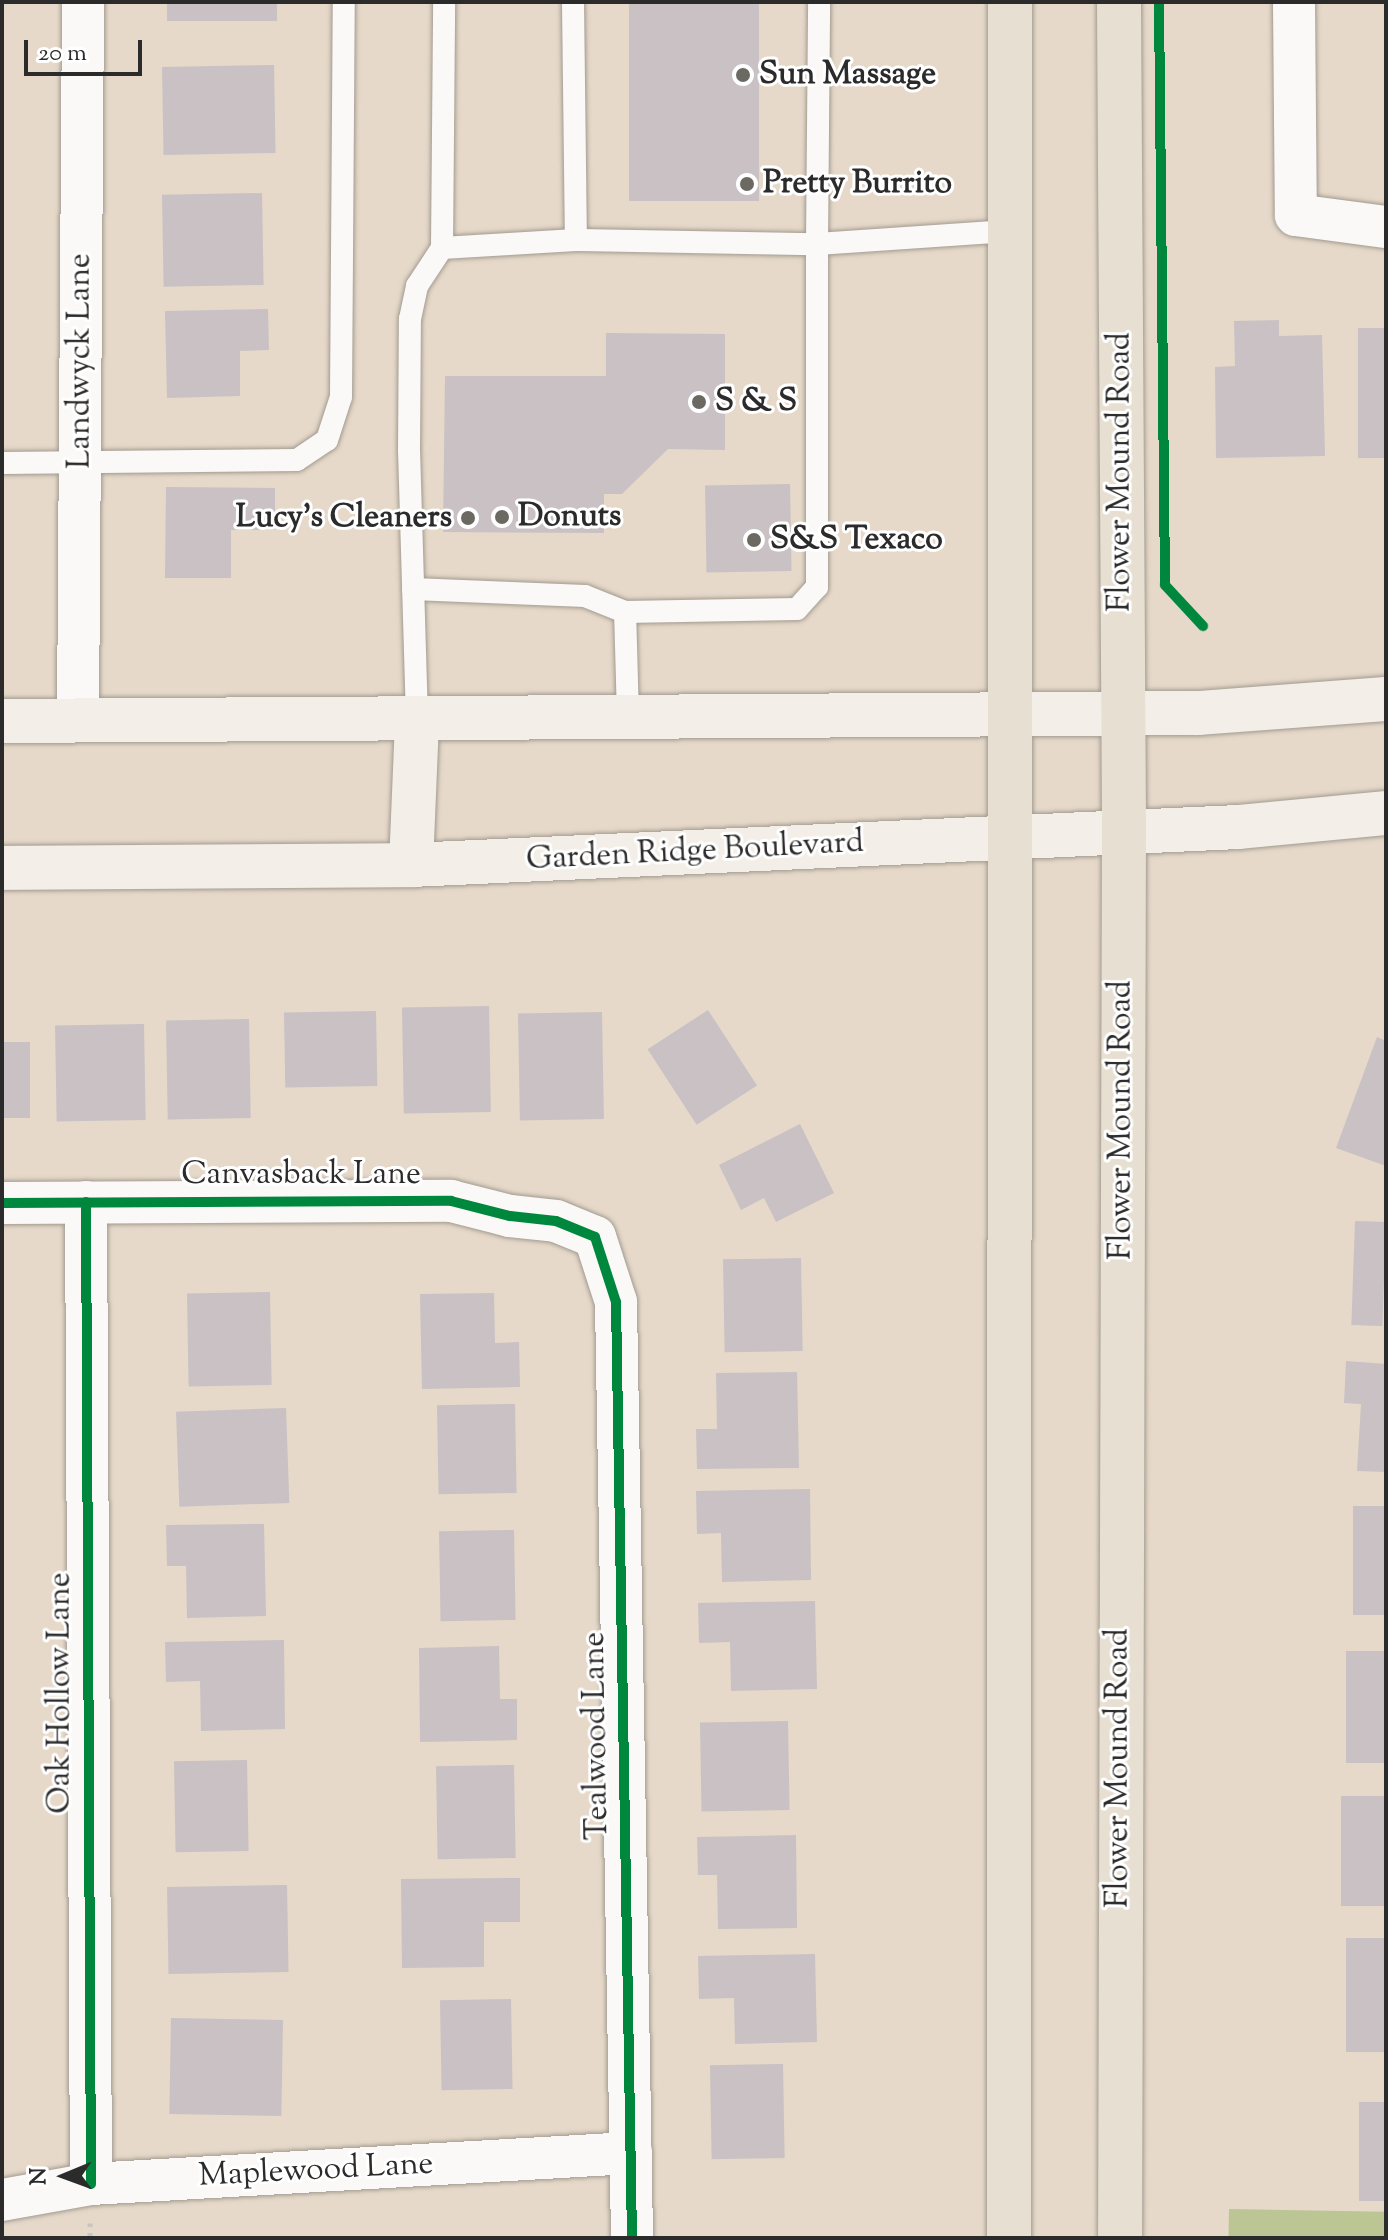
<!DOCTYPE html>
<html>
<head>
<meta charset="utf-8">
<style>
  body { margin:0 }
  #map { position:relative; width:1388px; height:2240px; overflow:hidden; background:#e6d9c9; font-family:"Sorts Mill Goudy",serif }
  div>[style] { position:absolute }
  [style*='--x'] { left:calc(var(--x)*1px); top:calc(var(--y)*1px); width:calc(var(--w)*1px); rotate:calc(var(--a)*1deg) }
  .forest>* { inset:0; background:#bcc694; transform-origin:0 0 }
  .building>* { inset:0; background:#c9c1c4; transform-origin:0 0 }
  .path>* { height:5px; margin-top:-2.5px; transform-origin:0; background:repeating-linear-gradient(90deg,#c9c6c2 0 6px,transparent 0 12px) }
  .roads { filter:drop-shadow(0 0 2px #a29b91) drop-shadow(0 0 2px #a29b91) }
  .lane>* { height:22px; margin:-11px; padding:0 11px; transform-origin:11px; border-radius:11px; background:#fbf9f7 }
  .street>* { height:42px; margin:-21px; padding:0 21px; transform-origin:21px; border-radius:21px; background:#fbf9f7 }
  .secondary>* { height:44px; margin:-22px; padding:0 22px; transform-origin:22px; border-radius:22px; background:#f3efe8 }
  .primary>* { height:44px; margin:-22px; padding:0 22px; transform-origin:22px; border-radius:22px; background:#e7e0d2 }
  .cycleway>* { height:10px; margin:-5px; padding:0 5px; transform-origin:5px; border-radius:5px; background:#00873e }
  .dots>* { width:22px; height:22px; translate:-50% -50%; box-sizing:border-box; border:4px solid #fff; border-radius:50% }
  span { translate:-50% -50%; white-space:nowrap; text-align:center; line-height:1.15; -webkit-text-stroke:6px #fff; paint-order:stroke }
  .poi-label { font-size:32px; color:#2b2b2b; font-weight:700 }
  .left { translate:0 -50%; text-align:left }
  .right { translate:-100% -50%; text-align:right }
  .street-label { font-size:32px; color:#2b2b2b }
  .frame { position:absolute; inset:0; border:4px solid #2b2b2b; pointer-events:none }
  .north { position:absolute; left:24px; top:2136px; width:80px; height:80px; -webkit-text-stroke:6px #fff; paint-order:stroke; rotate:269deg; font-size:22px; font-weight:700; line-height:32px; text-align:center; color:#2b2b2b }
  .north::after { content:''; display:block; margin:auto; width:28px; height:36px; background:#2b2b2b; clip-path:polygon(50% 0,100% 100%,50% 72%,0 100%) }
  .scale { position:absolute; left:24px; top:40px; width:118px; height:36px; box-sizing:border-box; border:4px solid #2b2b2b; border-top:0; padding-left:10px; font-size:24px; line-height:28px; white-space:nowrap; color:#2b2b2b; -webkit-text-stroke:6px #fff; paint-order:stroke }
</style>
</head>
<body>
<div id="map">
  <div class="forest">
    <i style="left:1229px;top:2209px;width:157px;height:29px;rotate:1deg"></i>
  </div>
  <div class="building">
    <i style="left:167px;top:2px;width:110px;height:19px"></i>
    <i style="left:629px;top:2px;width:130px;height:199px"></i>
    <i style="left:274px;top:65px;width:88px;height:112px;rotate:89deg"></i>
    <i style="left:262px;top:193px;width:92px;height:100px;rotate:89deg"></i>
    <i style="clip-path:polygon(268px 309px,269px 350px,240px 351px,240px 396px,167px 398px,165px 311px)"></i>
    <i style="clip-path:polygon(1279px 320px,1279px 336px,1322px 335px,1325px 456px,1216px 458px,1215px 367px,1235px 366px,1234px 321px)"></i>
    <i style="left:1358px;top:328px;width:28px;height:130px"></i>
    <i style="clip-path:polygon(606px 333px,725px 334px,725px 450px,668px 449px,622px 494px,604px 494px,604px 533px,443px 532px,445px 376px,606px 376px)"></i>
    <i style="left:790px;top:484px;width:87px;height:85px;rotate:89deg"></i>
    <i style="clip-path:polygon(166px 487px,275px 488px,275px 530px,231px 530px,231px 578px,165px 578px)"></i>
    <i style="left:489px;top:1006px;width:106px;height:87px;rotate:89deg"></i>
    <i style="left:708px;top:1010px;width:90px;height:72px;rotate:57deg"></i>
    <i style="left:376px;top:1011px;width:75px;height:92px;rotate:89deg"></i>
    <i style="left:602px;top:1012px;width:107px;height:84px;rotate:89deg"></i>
    <i style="left:249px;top:1019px;width:99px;height:83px;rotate:89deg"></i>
    <i style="left:144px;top:1024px;width:96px;height:89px;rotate:89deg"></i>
    <i style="clip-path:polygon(1377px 1037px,1386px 1041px,1386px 1166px,1336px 1148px)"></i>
    <i style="left:2px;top:1042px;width:28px;height:76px"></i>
    <i style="clip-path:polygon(800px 1124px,834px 1193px,776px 1222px,764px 1198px,741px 1210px,719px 1165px)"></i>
    <i style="left:1355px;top:1221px;width:31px;height:104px;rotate:2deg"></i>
    <i style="left:801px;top:1258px;width:93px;height:78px;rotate:89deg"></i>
    <i style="left:270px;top:1292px;width:93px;height:83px;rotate:89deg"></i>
    <i style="clip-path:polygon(494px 1293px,495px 1343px,519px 1342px,520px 1387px,422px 1389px,420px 1294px)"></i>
    <i style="clip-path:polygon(1346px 1361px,1386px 1364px,1386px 1472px,1357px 1471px,1361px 1404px,1344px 1403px)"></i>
    <i style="clip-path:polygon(797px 1372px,799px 1468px,697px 1469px,696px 1429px,717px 1429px,716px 1373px)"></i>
    <i style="left:515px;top:1404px;width:89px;height:78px;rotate:89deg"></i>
    <i style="left:286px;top:1408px;width:95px;height:110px;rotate:88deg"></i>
    <i style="clip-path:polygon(810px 1489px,811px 1580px,722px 1582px,721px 1533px,697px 1534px,696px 1491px)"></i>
    <i style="left:1353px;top:1506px;width:33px;height:109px"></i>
    <i style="clip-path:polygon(264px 1524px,266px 1616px,187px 1618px,186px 1566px,167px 1566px,166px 1525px)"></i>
    <i style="left:514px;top:1530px;width:90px;height:75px;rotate:89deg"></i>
    <i style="clip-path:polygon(815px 1601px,817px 1689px,731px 1691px,730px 1642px,699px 1643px,698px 1603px)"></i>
    <i style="clip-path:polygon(284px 1640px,285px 1729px,201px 1731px,200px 1681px,166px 1682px,165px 1642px)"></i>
    <i style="clip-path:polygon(499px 1646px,500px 1699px,517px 1699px,517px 1740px,420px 1742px,419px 1648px)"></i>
    <i style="left:1346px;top:1651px;width:40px;height:112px"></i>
    <i style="left:788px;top:1721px;width:89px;height:88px;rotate:89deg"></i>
    <i style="left:247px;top:1760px;width:91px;height:73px;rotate:89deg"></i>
    <i style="left:514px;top:1765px;width:93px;height:78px;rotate:89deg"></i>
    <i style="left:1386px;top:1796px;width:110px;height:45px;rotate:90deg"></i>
    <i style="clip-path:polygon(796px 1835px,797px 1928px,718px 1929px,717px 1875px,698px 1875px,697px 1837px)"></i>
    <i style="clip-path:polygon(520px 1878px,520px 1922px,484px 1922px,484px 1967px,402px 1968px,401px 1879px)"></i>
    <i style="left:287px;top:1885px;width:87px;height:120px;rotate:89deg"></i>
    <i style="left:1386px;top:1938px;width:114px;height:40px;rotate:90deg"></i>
    <i style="clip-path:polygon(815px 1954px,817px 2042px,735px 2044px,734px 1998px,699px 1999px,698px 1956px)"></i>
    <i style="left:511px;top:1999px;width:90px;height:71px;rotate:89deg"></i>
    <i style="left:171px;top:2018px;width:112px;height:96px;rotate:1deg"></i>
    <i style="left:783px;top:2064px;width:94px;height:73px;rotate:89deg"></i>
    <i style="left:1359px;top:2102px;width:27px;height:99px"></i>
  </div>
  <div class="path">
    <i style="--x:90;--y:2238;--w:15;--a:-90"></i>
  </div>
  <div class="roads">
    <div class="lane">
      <i style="--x:573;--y:2;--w:238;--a:89.3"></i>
      <i style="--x:442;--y:248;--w:246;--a:-89.5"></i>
      <i style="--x:2;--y:463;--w:295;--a:-0.6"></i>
      <i style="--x:297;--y:460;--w:36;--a:-34"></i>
      <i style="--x:327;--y:440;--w:45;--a:-72"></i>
      <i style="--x:341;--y:397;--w:395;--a:-89.6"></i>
      <i style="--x:413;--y:589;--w:172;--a:2.3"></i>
      <i style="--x:585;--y:596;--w:43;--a:21.8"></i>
      <i style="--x:628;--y:717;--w:105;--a:-91.6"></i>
      <i style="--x:625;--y:612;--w:172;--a:-1"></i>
      <i style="--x:797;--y:609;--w:30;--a:-48"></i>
      <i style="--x:817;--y:587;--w:343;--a:-90"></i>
      <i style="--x:817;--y:244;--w:192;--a:-3.9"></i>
      <i style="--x:417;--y:719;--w:269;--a:-91.7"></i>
      <i style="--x:409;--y:450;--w:131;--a:-89.6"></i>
      <i style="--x:410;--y:319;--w:34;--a:-78"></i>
      <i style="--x:417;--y:286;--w:45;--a:-56.7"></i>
      <i style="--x:442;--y:248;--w:134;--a:-3.4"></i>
      <i style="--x:576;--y:240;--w:241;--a:1"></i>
      <i style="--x:817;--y:244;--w:242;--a:-89.5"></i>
    </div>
    <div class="street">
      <i style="--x:1294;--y:2;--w:213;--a:89.5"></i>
      <i style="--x:1296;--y:215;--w:91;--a:7.6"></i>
      <i style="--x:78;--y:719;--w:717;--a:-89.6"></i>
      <i style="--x:86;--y:1202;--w:982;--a:89.71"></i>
      <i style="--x:2;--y:1203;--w:449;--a:-0.3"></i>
      <i style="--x:451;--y:1201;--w:61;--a:14.3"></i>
      <i style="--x:510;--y:1216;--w:46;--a:6.2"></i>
      <i style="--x:556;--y:1221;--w:42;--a:22.3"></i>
      <i style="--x:595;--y:1237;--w:68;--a:72.1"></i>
      <i style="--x:616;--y:1302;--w:936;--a:89.02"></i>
      <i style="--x:2;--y:2200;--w:90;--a:-10.2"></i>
      <i style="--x:91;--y:2184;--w:541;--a:-3.29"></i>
    </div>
    <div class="secondary">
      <i style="--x:2;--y:721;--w:1197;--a:-0.38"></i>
      <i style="--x:1199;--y:713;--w:188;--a:-4.3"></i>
      <i style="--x:411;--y:865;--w:146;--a:-87.6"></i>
      <i style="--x:2;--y:868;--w:409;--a:-0.4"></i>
      <i style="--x:411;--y:865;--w:828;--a:-2.63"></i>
      <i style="--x:1238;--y:827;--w:149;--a:-5.4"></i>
    </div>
    <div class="primary">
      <i style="--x:1119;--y:2;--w:829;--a:89.65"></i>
      <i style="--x:1124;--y:831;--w:1407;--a:90.16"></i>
      <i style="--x:1009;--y:2238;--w:2236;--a:-89.97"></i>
    </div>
  </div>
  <div class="cycleway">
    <i style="--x:1159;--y:2;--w:583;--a:89.41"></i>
    <i style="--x:1165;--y:585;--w:56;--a:47.2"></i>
    <i style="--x:86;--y:1202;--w:982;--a:89.71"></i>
    <i style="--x:2;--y:1203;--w:449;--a:-0.3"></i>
    <i style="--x:451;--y:1201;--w:61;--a:14.3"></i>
    <i style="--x:510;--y:1216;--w:46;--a:6.2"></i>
    <i style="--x:556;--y:1221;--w:42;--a:22.3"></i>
    <i style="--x:595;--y:1237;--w:68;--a:72.1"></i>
    <i style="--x:616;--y:1302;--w:936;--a:89.02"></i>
  </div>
  <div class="dots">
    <i style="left:743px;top:75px;background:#6c6862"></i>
    <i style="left:747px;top:184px;background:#6c6862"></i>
    <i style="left:699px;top:402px;background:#6c6862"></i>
    <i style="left:502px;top:517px;background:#6c6862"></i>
    <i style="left:468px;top:518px;background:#6c6862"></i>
    <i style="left:754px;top:540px;background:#6c6862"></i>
  </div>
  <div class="poi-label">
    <span class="left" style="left:759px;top:75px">Sun Massage</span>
    <span class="left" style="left:763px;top:184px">Pretty Burrito</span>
    <span class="left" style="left:715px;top:402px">S &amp; S</span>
    <span class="left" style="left:518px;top:517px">Donuts</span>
    <span class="right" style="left:452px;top:518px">Lucy's Cleaners</span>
    <span class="left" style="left:770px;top:540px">S&amp;S Texaco</span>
  </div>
  <div class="street-label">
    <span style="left:81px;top:361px;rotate:-90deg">Landwyck Lane</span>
    <span style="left:1121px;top:472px;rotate:-90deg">Flower Mound Road</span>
    <span style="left:695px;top:852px;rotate:-3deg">Garden Ridge Boulevard</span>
    <span style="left:1122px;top:1120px;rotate:-90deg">Flower Mound Road</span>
    <span style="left:301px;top:1175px">Canvasback Lane</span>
    <span style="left:61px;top:1693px;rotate:-90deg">Oak Hollow Lane</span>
    <span style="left:597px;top:1736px;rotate:-91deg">Tealwood Lane</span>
    <span style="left:1119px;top:1768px;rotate:-90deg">Flower Mound Road</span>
    <span style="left:316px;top:2171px;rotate:-3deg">Maplewood Lane</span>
  </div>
  <div class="frame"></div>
  <div class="north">N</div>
  <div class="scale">20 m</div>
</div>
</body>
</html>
